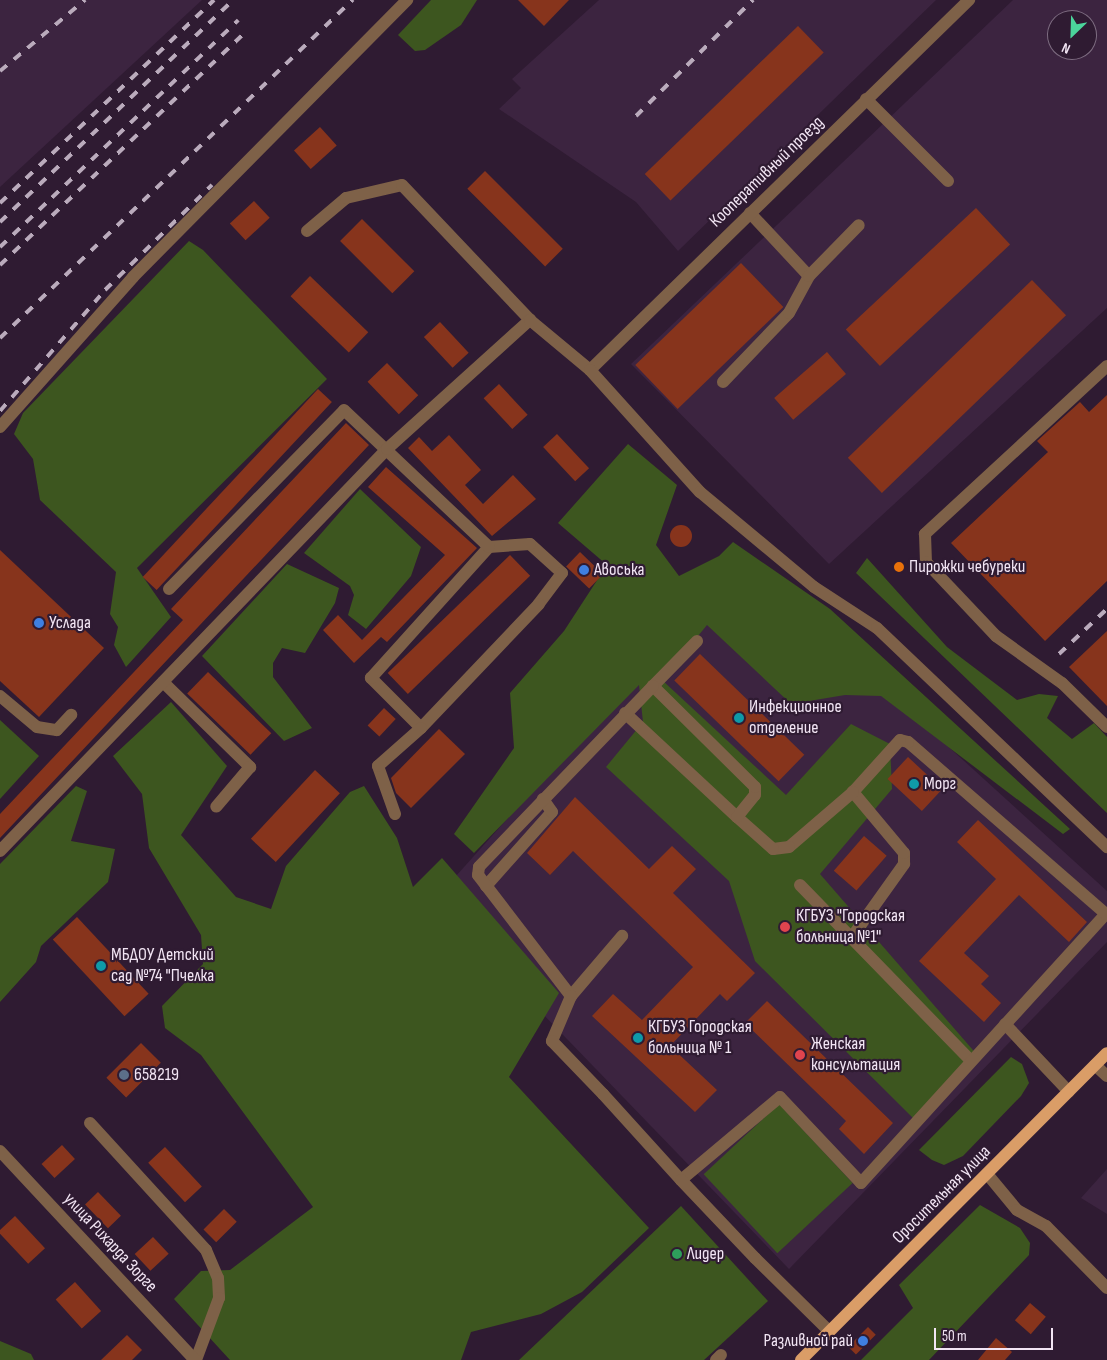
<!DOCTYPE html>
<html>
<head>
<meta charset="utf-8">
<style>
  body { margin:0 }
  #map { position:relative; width:1107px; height:1360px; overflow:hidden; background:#2f1b32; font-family:"Sofia Sans Condensed",sans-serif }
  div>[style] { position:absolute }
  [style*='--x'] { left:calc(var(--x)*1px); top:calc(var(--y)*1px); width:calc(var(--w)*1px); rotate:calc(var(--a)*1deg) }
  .built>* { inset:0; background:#3c2440 }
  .green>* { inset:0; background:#3d561f; transform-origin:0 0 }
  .building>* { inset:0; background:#87341c; transform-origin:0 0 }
  .round { border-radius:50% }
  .minor>* { height:12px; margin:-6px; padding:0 6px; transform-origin:6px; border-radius:6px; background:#7e6148 }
  .major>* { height:12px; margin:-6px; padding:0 6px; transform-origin:6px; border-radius:6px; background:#da9d67 }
  .rail>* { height:4px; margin-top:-2px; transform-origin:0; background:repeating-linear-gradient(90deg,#baabbc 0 9px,transparent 0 18px) }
  .dots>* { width:14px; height:14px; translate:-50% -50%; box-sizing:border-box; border:2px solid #2f1b32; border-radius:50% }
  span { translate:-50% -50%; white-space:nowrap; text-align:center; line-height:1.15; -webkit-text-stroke:4.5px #2f1b32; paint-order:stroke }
  .street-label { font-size:18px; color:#f2e5f4 }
  .poi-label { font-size:18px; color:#f2e5f4 }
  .left { translate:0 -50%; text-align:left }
  .right { translate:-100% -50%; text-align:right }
  .north { position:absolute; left:1047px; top:10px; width:50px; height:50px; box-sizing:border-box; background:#2f1b32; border:1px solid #7d6c80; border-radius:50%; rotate:204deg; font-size:14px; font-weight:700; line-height:20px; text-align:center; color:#f2e5f4 }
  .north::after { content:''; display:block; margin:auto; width:18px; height:22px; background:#4bd49b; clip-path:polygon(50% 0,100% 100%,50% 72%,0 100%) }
  .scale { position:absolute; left:934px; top:1328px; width:119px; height:22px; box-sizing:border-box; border:2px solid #f2e5f4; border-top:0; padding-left:6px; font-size:15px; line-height:18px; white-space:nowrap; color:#f2e5f4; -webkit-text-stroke:4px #2f1b32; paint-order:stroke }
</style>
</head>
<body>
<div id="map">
  <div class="built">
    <i style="clip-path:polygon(0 0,202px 0,0 187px)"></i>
    <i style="clip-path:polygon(599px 0,936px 0,678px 251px,636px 202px,499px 109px,521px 88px,512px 79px)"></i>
    <i style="clip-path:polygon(evenodd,1013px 0,1107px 0,1107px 308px,829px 564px,631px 364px,1013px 0,1057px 20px,1087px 20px,1087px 50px,1057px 50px,1057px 20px)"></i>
    <i style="clip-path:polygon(741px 558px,1107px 891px,1107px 942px,789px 1269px,538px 1009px,439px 895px)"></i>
    <i style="clip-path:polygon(1107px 1169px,1107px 1214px,1081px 1198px)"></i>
  </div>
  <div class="green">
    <i style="clip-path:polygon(431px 0,477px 0,461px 25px,425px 50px,415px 51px,398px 35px)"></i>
    <i style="clip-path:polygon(189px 241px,203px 250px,327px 379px,137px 568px,171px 617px,126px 667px,114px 645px,118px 627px,110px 614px,116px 572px,40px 500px,33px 459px,14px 434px,23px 413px)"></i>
    <i style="clip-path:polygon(628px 444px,677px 485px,656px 545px,679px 576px,719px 556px,733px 542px,830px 609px,1070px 829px,1063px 834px,881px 696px,845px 695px,791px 704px,707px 625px,662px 680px,786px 795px,851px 724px,890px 744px,892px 789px,820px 874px,979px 1057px,915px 1120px,755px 961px,729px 881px,606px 767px,643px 722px,639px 685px,474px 853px,454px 834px,514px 748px,510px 693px,564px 631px,607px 565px,558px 523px)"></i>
    <i style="clip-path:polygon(360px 489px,421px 547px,411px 576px,366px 629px,348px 615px,354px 595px,350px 586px,304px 553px)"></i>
    <i style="clip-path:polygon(867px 558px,947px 647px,1017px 700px,1039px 694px,1058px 696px,1047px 718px,1072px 739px,1094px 723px,1107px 737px,1107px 813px,856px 573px)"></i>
    <i style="clip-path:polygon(287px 564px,339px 588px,335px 603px,305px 653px,282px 648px,273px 663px,273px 677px,312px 728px,284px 741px,202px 656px)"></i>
    <i style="clip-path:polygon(171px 702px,227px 766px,181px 835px,236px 897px,271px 909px,286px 866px,350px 792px,364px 786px,397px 838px,413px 887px,442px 858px,559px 993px,509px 1077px,649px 1228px,582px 1292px,541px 1314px,471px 1332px,461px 1360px,230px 1360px,174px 1299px,201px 1271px,230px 1270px,313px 1207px,201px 1055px,165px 1028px,162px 1006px,203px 964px,201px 935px,149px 848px,142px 794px,113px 756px)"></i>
    <i style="clip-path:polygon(0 720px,39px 756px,0 799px)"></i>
    <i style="clip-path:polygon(76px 786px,87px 791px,71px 841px,115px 849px,108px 882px,41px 946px,36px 962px,0 1002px,0 864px)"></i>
    <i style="clip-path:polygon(1011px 1057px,1022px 1064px,1029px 1083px,1021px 1096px,963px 1156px,944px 1165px,932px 1160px,919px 1150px)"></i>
    <i style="left:779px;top:1104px;width:108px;height:103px;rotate:47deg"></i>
    <i style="clip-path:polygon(980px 1205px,1020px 1228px,1030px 1243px,1029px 1255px,929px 1360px,861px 1360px,913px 1308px,899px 1285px)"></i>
    <i style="clip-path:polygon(681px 1206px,768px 1301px,704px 1360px,519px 1360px)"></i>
    <i style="clip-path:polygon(0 1341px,31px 1354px,34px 1360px,0 1360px)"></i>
  </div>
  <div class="building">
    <i style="clip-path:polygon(518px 0,569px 0,544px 26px)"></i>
    <i style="left:798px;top:26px;width:37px;height:213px;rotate:46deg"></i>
    <i style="left:320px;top:127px;width:25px;height:35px;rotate:48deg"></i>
    <i style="left:485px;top:171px;width:110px;height:25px;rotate:45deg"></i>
    <i style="left:254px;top:201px;width:23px;height:33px;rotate:47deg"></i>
    <i style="left:976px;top:208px;width:50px;height:178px;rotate:47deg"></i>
    <i style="left:362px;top:219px;width:74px;height:31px;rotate:45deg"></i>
    <i style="left:741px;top:263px;width:61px;height:147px;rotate:46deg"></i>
    <i style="left:310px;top:276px;width:81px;height:28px;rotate:44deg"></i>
    <i style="left:1032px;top:280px;width:49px;height:256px;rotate:46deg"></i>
    <i style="left:440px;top:322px;width:42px;height:22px;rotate:47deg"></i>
    <i style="left:827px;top:352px;width:29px;height:70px;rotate:49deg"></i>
    <i style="left:387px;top:363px;width:45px;height:27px;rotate:46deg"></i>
    <i style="left:499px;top:384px;width:42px;height:21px;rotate:47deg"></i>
    <i style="left:318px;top:389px;width:19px;height:257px;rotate:43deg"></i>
    <i style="clip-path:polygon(1107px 395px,1107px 581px,1045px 641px,951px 543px,1048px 452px,1037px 441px,1080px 402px,1089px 412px)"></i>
    <i style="clip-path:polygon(346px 423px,369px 445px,0 838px,0 814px,183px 620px,171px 609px)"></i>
    <i style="left:557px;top:434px;width:47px;height:19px;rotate:47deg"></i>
    <i style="clip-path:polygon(449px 435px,481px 470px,465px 485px,483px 504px,513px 475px,536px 499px,492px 536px,408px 448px,419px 437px,432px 451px)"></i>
    <i style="clip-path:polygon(386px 467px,477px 548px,387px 642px,381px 637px,354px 663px,323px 630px,338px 615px,362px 640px,445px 555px,368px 487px)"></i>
    <i class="round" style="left:670px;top:525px;width:22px;height:22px"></i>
    <i style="clip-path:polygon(0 550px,104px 648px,39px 717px,0 681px)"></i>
    <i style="left:580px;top:552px;width:32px;height:20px;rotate:44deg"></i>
    <i style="left:510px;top:555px;width:29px;height:170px;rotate:46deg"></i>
    <i style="clip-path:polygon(1107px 631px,1107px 706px,1069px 667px)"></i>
    <i style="left:700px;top:654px;width:145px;height:37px;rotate:44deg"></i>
    <i style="left:208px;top:672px;width:88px;height:30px;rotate:44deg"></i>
    <i style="left:384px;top:708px;width:16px;height:24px;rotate:43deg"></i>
    <i style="clip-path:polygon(439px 729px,465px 754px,411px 808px,396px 793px,391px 778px)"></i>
    <i style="left:908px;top:757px;width:47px;height:30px;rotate:43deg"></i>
    <i style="left:315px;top:770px;width:34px;height:94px;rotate:43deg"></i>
    <i style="clip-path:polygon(575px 797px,649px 869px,672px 846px,696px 869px,673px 893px,755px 973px,727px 1001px,720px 994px,670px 1046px,717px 1090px,695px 1112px,592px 1016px,613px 994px,642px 1020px,693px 967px,573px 851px,550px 875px,527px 853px)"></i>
    <i style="clip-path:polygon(978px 820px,1087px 922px,1069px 942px,1019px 895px,964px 953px,989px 976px,981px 984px,1001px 1003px,984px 1022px,919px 961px,996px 879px,957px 842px)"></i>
    <i style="left:864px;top:836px;width:30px;height:46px;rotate:41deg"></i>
    <i style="left:77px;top:917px;width:105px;height:33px;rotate:47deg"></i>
    <i style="clip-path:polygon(767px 1001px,893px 1123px,864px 1154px,839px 1129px,846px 1121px,745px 1023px)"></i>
    <i style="left:141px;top:1043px;width:28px;height:49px;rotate:45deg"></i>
    <i style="left:62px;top:1145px;width:19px;height:28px;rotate:47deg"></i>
    <i style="left:165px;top:1147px;width:54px;height:23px;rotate:47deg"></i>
    <i style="left:98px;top:1192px;width:33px;height:18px;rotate:46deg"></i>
    <i style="left:224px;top:1209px;width:18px;height:29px;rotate:45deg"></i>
    <i style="left:15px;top:1216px;width:44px;height:23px;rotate:47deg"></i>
    <i style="left:153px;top:1237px;width:23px;height:25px;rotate:47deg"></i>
    <i style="left:75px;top:1282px;width:39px;height:26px;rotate:48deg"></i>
    <i style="left:1030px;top:1303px;width:21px;height:23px;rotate:41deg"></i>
    <i style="left:868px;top:1327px;width:11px;height:28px;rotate:45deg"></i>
    <i style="clip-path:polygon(127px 1335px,142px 1350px,132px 1360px,101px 1360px)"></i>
    <i style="clip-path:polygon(996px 1338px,1012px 1352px,1005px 1360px,978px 1360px)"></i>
  </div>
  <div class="minor">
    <i style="--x:866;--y:99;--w:116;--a:45"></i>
    <i style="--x:750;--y:213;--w:86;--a:46.9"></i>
    <i style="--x:307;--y:231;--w:51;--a:-40.2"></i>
    <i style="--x:346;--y:198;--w:57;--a:-13.1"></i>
    <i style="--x:402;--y:185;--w:186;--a:46.5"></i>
    <i style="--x:1107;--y:366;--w:248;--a:137.3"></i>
    <i style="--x:925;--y:534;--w:28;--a:88"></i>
    <i style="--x:926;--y:562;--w:102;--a:46.6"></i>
    <i style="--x:996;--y:636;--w:81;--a:35.5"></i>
    <i style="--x:1062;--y:683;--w:63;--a:44.4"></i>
    <i style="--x:590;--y:370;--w:530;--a:-44.31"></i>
    <i style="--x:723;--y:382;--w:95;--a:-46.3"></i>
    <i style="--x:789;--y:313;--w:42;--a:-61.6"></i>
    <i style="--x:809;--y:276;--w:71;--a:-45.6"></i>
    <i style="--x:0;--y:427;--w:200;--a:-48.4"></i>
    <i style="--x:133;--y:277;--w:390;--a:-45.3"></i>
    <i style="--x:530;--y:544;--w:43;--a:42.2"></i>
    <i style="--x:562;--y:573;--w:39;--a:127"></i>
    <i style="--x:539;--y:604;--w:171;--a:133.6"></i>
    <i style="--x:421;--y:728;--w:71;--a:-135"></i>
    <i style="--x:371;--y:678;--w:176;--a:-48"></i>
    <i style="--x:489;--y:547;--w:41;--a:-4.2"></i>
    <i style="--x:169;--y:589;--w:250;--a:-45.6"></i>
    <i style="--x:344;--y:410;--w:199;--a:43.4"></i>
    <i style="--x:163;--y:682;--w:122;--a:44.3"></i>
    <i style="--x:250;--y:767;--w:52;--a:130.4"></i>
    <i style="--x:653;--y:686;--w:63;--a:-45.6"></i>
    <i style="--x:0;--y:696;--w:48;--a:40"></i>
    <i style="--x:37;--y:727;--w:20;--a:9"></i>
    <i style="--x:57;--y:730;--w:21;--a:-47"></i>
    <i style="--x:625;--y:713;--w:153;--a:42.9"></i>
    <i style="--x:395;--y:814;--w:51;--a:-109.5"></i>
    <i style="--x:378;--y:766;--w:57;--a:-41.5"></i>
    <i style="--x:0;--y:851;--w:558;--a:-46.09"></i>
    <i style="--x:387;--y:449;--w:193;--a:-42.1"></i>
    <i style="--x:530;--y:320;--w:78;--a:39.8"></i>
    <i style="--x:590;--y:370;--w:164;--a:48"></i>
    <i style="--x:700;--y:492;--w:148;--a:39.8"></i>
    <i style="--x:814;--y:587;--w:75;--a:33.1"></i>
    <i style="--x:877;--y:628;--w:318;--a:43.6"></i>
    <i style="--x:800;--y:885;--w:245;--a:45.8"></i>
    <i style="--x:486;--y:886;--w:99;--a:-48.3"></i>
    <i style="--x:552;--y:812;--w:16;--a:-125"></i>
    <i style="--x:852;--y:937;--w:90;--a:-54.5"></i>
    <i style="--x:904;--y:864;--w:11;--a:-90"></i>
    <i style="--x:904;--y:853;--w:80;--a:-129.9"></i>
    <i style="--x:571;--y:996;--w:79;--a:-49.6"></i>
    <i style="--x:1005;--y:1024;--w:93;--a:46.7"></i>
    <i style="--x:1095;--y:1065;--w:16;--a:43"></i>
    <i style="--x:90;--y:1123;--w:172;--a:47.6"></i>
    <i style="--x:206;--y:1250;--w:30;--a:67"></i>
    <i style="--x:218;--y:1278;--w:20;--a:87"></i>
    <i style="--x:219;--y:1298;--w:66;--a:110.4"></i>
    <i style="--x:0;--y:1151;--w:286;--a:47"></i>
    <i style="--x:988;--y:1175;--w:45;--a:50.4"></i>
    <i style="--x:1017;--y:1210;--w:33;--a:29"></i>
    <i style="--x:1046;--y:1226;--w:87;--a:45.5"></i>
    <i style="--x:681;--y:1180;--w:129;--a:-40"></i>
    <i style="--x:780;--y:1097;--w:118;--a:46.7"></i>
    <i style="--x:861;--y:1183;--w:364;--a:-47.7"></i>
    <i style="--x:1106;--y:914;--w:262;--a:-139"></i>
    <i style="--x:908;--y:742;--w:8;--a:-166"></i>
    <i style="--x:900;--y:740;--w:70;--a:132.1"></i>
    <i style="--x:853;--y:792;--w:84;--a:139.3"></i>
    <i style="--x:789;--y:847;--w:16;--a:173"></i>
    <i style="--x:773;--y:849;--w:48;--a:-138.4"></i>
    <i style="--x:737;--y:817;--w:28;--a:-51"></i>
    <i style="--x:755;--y:795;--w:8;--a:-90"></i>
    <i style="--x:755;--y:787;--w:144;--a:-135.3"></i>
    <i style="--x:653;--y:686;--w:251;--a:133.9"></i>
    <i style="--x:479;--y:867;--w:8;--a:97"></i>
    <i style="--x:478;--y:875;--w:153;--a:52.5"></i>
    <i style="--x:571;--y:996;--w:49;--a:112.9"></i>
    <i style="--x:552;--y:1041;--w:74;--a:46.1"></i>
    <i style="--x:603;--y:1094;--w:116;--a:47.8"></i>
    <i style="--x:681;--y:1180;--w:108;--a:46.5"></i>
    <i style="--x:755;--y:1258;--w:104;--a:44.6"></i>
    <i style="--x:716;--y:1360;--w:7;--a:-45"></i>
  </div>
  <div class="major">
    <i style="--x:801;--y:1360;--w:433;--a:-45.1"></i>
  </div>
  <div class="rail">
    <i style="--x:0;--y:71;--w:111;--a:-39.9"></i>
    <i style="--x:636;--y:116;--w:165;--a:-44.8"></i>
    <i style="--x:0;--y:203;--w:295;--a:-43.5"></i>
    <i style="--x:0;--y:222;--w:322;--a:-43.6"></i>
    <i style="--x:0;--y:247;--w:329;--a:-43.6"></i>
    <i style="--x:0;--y:265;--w:340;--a:-43.5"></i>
    <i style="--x:0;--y:338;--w:489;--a:-43.8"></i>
    <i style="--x:0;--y:411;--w:160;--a:-49"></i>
    <i style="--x:105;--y:290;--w:150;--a:-44.5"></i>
    <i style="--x:1059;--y:654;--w:66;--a:-43.2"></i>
  </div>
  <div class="dots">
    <i style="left:899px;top:567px;background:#e8710a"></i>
    <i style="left:584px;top:570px;background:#3f7fe0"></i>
    <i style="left:39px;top:623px;background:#3f7fe0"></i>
    <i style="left:739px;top:718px;background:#0f9aa8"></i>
    <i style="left:914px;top:784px;background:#0f9aa8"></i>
    <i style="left:785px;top:927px;background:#e0444e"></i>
    <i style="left:101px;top:966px;background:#0f9aa8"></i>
    <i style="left:638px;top:1038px;background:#0f9aa8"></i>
    <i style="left:800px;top:1055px;background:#e0444e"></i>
    <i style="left:124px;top:1075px;background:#5c6f8a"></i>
    <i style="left:677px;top:1254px;background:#2e9e5b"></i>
    <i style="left:863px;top:1341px;background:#3f7fe0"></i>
  </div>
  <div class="street-label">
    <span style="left:767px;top:172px;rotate:-44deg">Кооперативный проезд</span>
    <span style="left:942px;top:1195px;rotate:-45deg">Оросительная улица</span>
    <span style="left:110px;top:1243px;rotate:47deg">улица Рихарда Зорге</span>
  </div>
  <div class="poi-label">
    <span class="left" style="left:909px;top:567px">Пирожки чебуреки</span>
    <span class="left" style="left:594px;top:570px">Авоська</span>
    <span class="left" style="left:49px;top:623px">Услада</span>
    <span class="left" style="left:749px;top:718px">Инфекционное<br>отделение</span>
    <span class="left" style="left:924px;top:784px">Морг</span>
    <span class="left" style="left:796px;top:927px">КГБУЗ "Городская<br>больница №1"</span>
    <span class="left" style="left:111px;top:966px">МБДОУ Детский<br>сад №74 "Пчелка</span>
    <span class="left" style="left:648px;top:1038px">КГБУЗ Городская<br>больница № 1</span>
    <span class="left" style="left:811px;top:1055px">Женская<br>консультация</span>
    <span class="left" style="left:134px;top:1075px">658219</span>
    <span class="left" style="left:687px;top:1254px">Лидер</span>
    <span class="right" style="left:853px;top:1341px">Разливной рай</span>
  </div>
  <div class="north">N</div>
  <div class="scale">50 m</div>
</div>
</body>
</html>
